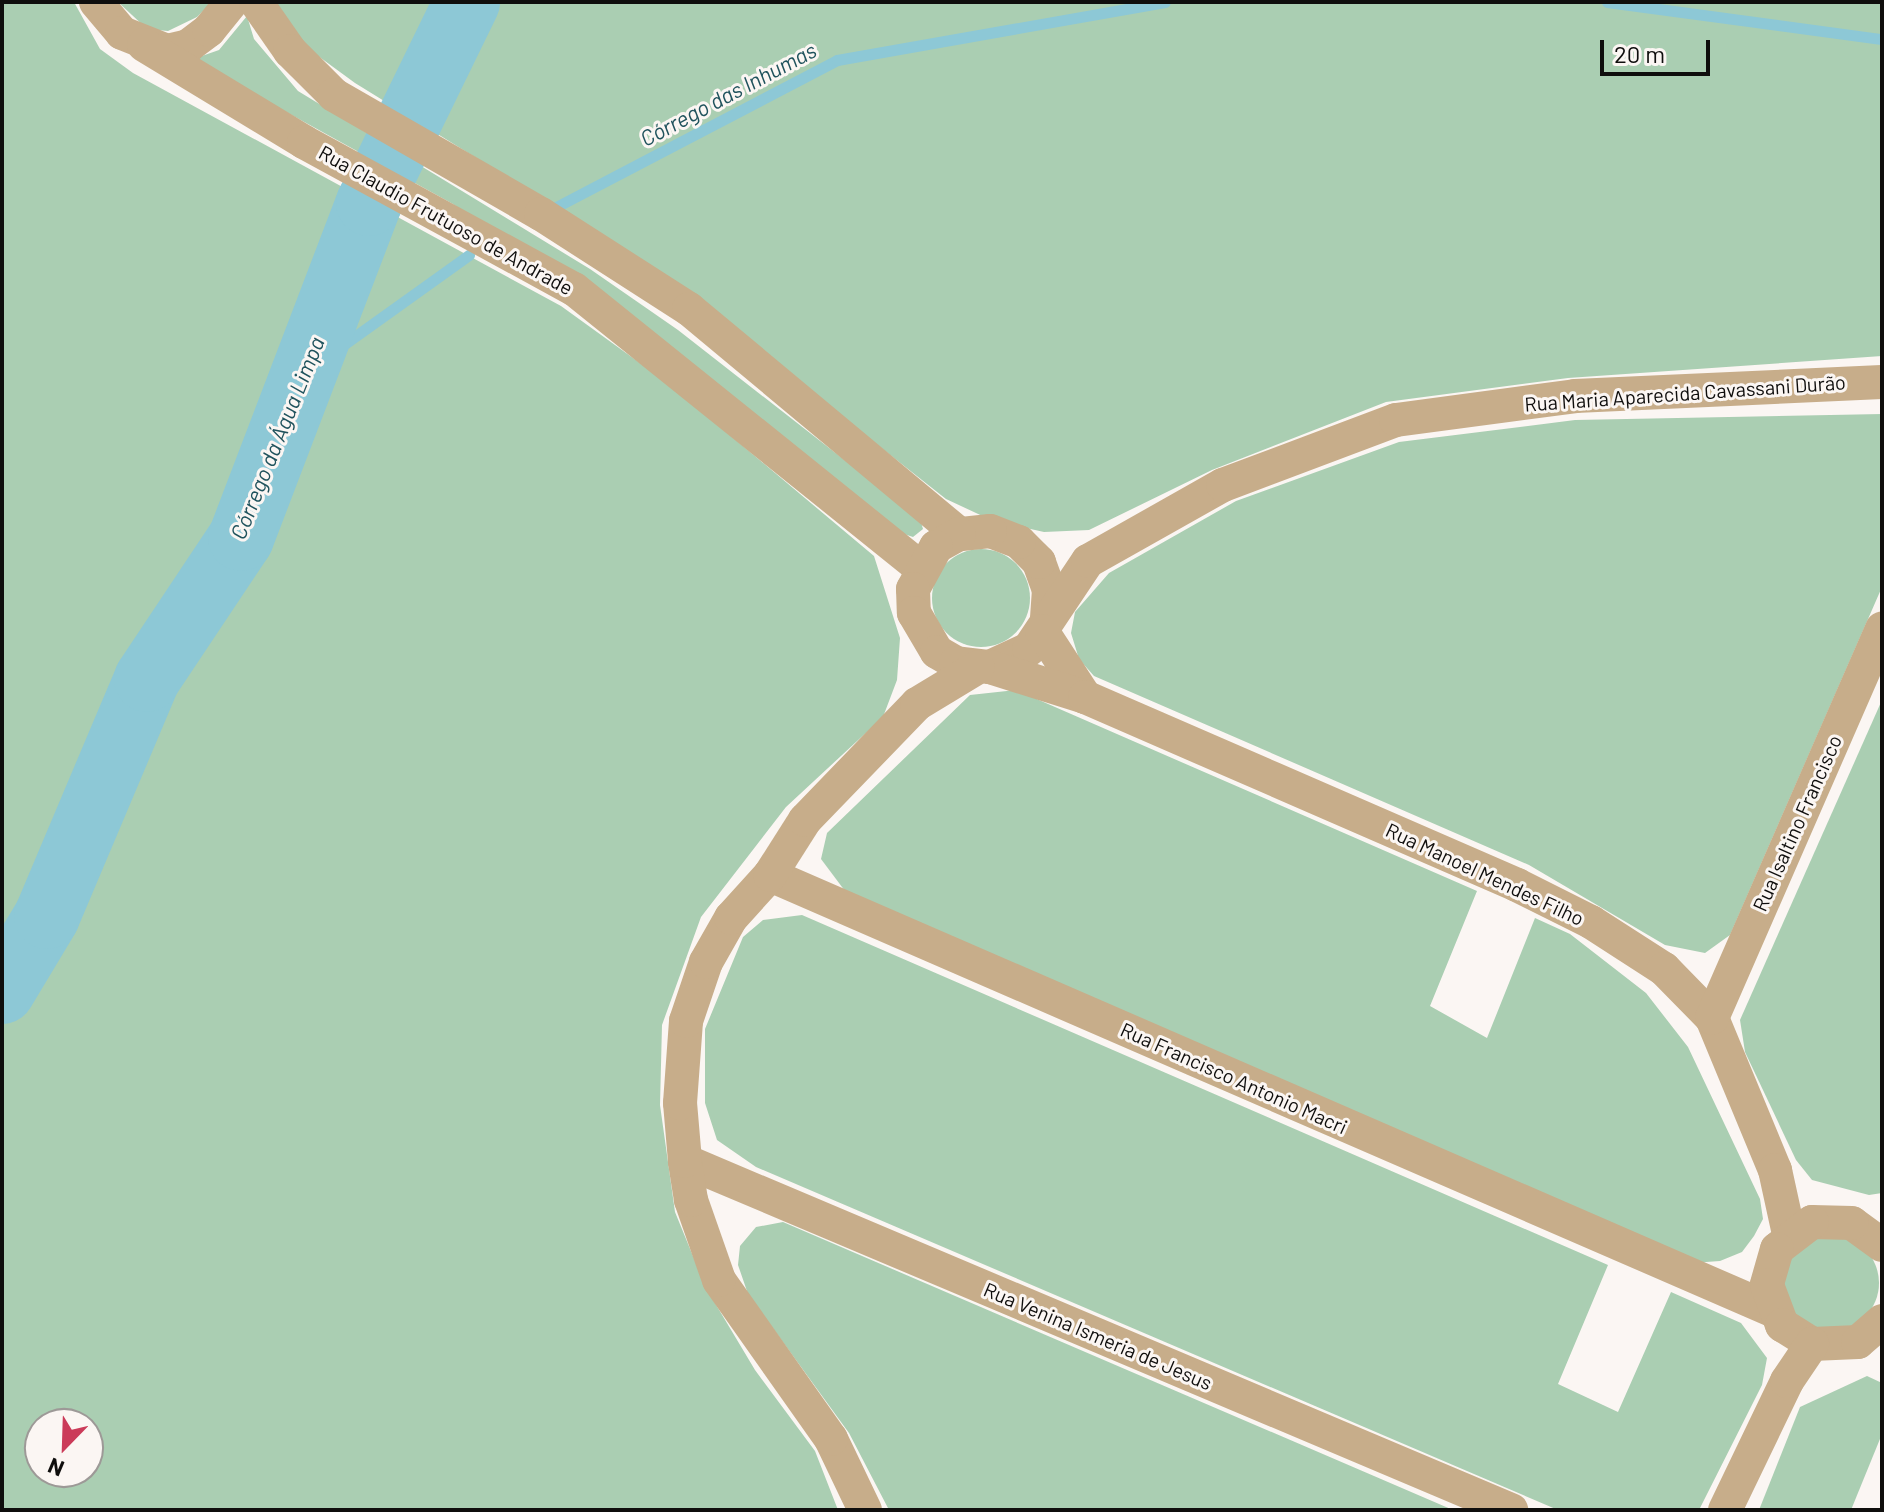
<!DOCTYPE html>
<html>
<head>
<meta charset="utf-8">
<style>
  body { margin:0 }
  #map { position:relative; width:1884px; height:1512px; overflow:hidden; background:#fbf6f3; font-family:Barlow,sans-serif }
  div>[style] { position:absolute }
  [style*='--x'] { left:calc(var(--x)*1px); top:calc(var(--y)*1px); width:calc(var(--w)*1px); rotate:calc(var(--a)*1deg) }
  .green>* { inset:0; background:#aaceb2 }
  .round { border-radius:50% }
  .stream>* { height:11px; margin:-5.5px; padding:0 5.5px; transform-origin:5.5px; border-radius:5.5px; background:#8dc8d6 }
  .river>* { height:66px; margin:-33px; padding:0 33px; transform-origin:33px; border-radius:33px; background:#8dc8d6 }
  .minor>* { height:34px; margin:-17px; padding:0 17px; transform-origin:17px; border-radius:17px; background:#c7ad8a }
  span { translate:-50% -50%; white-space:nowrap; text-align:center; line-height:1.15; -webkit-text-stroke:6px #fbf6f3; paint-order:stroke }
  .street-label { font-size:20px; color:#0f0e0d }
  .water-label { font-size:22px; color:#20535d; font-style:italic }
  .frame { position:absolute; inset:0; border:4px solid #0f0e0d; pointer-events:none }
  .north { position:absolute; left:24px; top:1408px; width:80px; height:80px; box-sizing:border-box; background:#fbf6f3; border:2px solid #9d9997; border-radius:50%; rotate:203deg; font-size:22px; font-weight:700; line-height:32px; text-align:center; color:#0f0e0d }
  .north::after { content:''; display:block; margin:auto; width:28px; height:36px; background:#cb3b59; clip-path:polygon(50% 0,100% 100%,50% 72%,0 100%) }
  .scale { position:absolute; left:1600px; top:40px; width:110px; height:36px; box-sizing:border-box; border:4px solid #0f0e0d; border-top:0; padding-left:10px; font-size:24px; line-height:28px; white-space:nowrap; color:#0f0e0d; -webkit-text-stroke:6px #fbf6f3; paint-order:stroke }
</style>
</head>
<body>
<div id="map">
  <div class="green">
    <i style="clip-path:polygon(evenodd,2px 2px,74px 2px,100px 49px,133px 73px,561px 306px,669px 384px,874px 556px,900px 638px,897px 680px,883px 717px,786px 807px,701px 917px,662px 1025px,660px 1105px,675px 1212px,706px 1288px,755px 1370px,815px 1451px,838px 1510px,2px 1510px,2px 2px,40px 1424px,88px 1424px,88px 1472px,40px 1472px,40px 1424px)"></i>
    <i style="clip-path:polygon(118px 2px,212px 2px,197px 17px,168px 31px,147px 29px)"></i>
    <i style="clip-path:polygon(273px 2px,1882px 2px,1882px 356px,1568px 378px,1386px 402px,1212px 470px,1089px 530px,1044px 532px,991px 520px,946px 499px,651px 266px,355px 83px,299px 42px)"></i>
    <i style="clip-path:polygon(247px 16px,254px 39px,298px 91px,590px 269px,678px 330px,920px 519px,923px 529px,913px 537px,901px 533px,453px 204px,199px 64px,199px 57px,219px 50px)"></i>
    <i style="clip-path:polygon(1882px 414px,1882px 587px,1730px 935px,1705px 953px,1665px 945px,1529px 865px,1094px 676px,1079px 659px,1071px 633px,1075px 612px,1109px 573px,1236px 501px,1399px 442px,1575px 420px)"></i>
    <i class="round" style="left:932px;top:549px;width:98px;height:98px"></i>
    <i style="clip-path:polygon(1016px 690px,1477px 891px,1430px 1006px,1487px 1038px,1535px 918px,1570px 934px,1646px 993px,1688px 1047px,1760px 1199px,1763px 1219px,1754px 1236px,1742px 1252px,1720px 1261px,1692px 1263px,845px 891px,821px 859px,827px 833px,970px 695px)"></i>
    <i style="clip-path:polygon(1882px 700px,1882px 1193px,1869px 1195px,1812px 1180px,1796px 1160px,1745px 1052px,1740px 1020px)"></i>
    <i style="clip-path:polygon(802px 915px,1608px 1265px,1558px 1384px,1618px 1412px,1671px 1292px,1741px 1323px,1767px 1358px,1762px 1385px,1699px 1510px,1558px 1510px,756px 1167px,717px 1140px,705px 1103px,705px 1029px,743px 937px,763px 920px)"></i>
    <i style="clip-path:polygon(783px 1222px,1453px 1510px,889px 1510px,849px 1433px,748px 1294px,738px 1265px,740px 1246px,756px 1227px)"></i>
    <i class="round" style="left:1783px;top:1235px;width:96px;height:96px"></i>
    <i style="clip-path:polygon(1867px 1376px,1882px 1383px,1882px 1434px,1851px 1510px,1759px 1510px,1800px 1407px)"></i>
  </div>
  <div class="stream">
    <i style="--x:1607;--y:2;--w:277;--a:7.7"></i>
    <i style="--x:556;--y:207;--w:317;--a:-27.6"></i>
    <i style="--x:837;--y:60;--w:333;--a:-10"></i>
    <i style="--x:304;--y:373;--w:203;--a:-35.6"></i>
  </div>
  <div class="river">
    <i style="--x:2;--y:991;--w:87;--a:-59"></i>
    <i style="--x:47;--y:916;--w:257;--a:-67.1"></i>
    <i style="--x:147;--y:679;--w:169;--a:-56.3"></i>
    <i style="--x:241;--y:538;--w:359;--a:-69.1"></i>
    <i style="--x:369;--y:203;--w:224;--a:-64"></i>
  </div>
  <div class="minor">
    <i style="--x:96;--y:2;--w:40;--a:50"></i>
    <i style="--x:122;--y:33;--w:48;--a:21.8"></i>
    <i style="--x:167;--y:51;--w:22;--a:-13"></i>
    <i style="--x:188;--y:46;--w:26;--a:-37"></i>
    <i style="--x:209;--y:30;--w:36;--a:-51"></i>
    <i style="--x:256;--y:2;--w:60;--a:55.2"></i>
    <i style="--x:290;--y:51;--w:62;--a:45"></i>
    <i style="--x:334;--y:95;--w:239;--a:29.9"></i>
    <i style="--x:541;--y:214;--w:176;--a:32.7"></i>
    <i style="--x:689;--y:309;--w:351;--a:39.8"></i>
    <i style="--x:144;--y:45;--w:187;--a:31.2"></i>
    <i style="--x:304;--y:142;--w:307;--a:28.6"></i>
    <i style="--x:574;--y:289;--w:444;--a:38.8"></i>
    <i style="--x:1047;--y:618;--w:28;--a:-86"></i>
    <i style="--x:1049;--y:590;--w:30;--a:-110"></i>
    <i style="--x:1039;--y:562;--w:28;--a:-135"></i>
    <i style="--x:1019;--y:542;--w:31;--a:-159"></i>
    <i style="--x:990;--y:531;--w:31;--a:174"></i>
    <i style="--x:959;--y:534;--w:26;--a:151"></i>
    <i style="--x:936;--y:547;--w:48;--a:118.7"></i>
    <i style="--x:913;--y:589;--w:24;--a:88"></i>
    <i style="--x:914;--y:613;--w:45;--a:59.5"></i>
    <i style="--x:937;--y:652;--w:22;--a:30"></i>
    <i style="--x:956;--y:663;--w:34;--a:7"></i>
    <i style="--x:990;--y:667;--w:43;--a:-24.8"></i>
    <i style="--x:1029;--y:649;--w:106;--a:-56.2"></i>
    <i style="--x:1088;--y:561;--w:155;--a:-29.4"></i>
    <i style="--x:1223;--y:485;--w:185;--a:-20.6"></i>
    <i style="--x:1396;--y:420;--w:181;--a:-7.6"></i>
    <i style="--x:1575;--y:396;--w:307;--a:-2.6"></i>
    <i style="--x:1042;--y:631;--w:79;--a:56.9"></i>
    <i style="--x:990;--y:667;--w:100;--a:17.5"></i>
    <i style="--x:1085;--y:697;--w:471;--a:23.5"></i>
    <i style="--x:1517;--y:885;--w:83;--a:26.6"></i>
    <i style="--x:1591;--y:922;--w:87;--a:32.8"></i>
    <i style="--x:1664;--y:969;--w:69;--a:45.6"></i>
    <i style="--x:1712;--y:1018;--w:165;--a:67.5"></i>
    <i style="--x:1775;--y:1170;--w:66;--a:77.7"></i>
    <i style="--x:770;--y:875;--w:1092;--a:23.47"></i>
    <i style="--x:1712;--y:1018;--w:425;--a:-66.4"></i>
    <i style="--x:685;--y:1161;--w:897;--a:22.9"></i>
    <i style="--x:1882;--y:1245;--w:37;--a:-144"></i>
    <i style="--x:1852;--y:1223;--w:40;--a:-178.6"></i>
    <i style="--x:1812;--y:1222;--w:44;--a:142.4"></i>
    <i style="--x:1777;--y:1249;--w:37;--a:106"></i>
    <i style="--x:1767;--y:1285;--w:43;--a:69.4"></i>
    <i style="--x:1782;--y:1325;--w:36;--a:32"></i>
    <i style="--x:1812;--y:1344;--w:46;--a:-2.5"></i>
    <i style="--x:1858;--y:1342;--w:32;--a:-41"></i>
    <i style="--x:865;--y:1510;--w:79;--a:-115.6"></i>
    <i style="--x:831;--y:1439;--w:194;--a:-125.2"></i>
    <i style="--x:719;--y:1280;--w:85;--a:-109.3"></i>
    <i style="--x:691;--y:1200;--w:39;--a:-99"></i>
    <i style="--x:685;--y:1161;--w:58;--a:-94.9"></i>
    <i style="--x:680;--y:1103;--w:82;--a:-85.8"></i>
    <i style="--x:686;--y:1021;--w:62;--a:-71.3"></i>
    <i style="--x:706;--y:962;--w:51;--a:-60.4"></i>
    <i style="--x:731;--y:918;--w:58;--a:-47.8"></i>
    <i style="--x:770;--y:875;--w:65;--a:-57.5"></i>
    <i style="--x:805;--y:820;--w:161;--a:-46"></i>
    <i style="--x:917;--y:704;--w:71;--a:-31.2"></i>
    <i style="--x:1725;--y:1510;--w:143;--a:-64.3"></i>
    <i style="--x:1787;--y:1381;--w:45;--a:-56"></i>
  </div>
  <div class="street-label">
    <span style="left:446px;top:220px;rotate:29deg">Rua Claudio Frutuoso de Andrade</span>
    <span style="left:1685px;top:393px;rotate:-4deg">Rua Maria Aparecida Cavassani Durão</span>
    <span style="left:1797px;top:823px;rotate:-66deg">Rua Isaltino Francisco</span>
    <span style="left:1485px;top:874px;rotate:25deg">Rua Manoel Mendes Filho</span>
    <span style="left:1234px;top:1078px;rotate:24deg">Rua Francisco Antonio Macri</span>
    <span style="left:1098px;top:1336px;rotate:23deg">Rua Venina Ismeria de Jesus</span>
  </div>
  <div class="water-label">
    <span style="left:728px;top:94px;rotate:-28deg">Córrego das Inhumas</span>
    <span style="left:277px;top:438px;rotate:-68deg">Córrego da Água Limpa</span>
  </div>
  <div class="frame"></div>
  <div class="north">N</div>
  <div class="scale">20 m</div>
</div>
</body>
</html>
